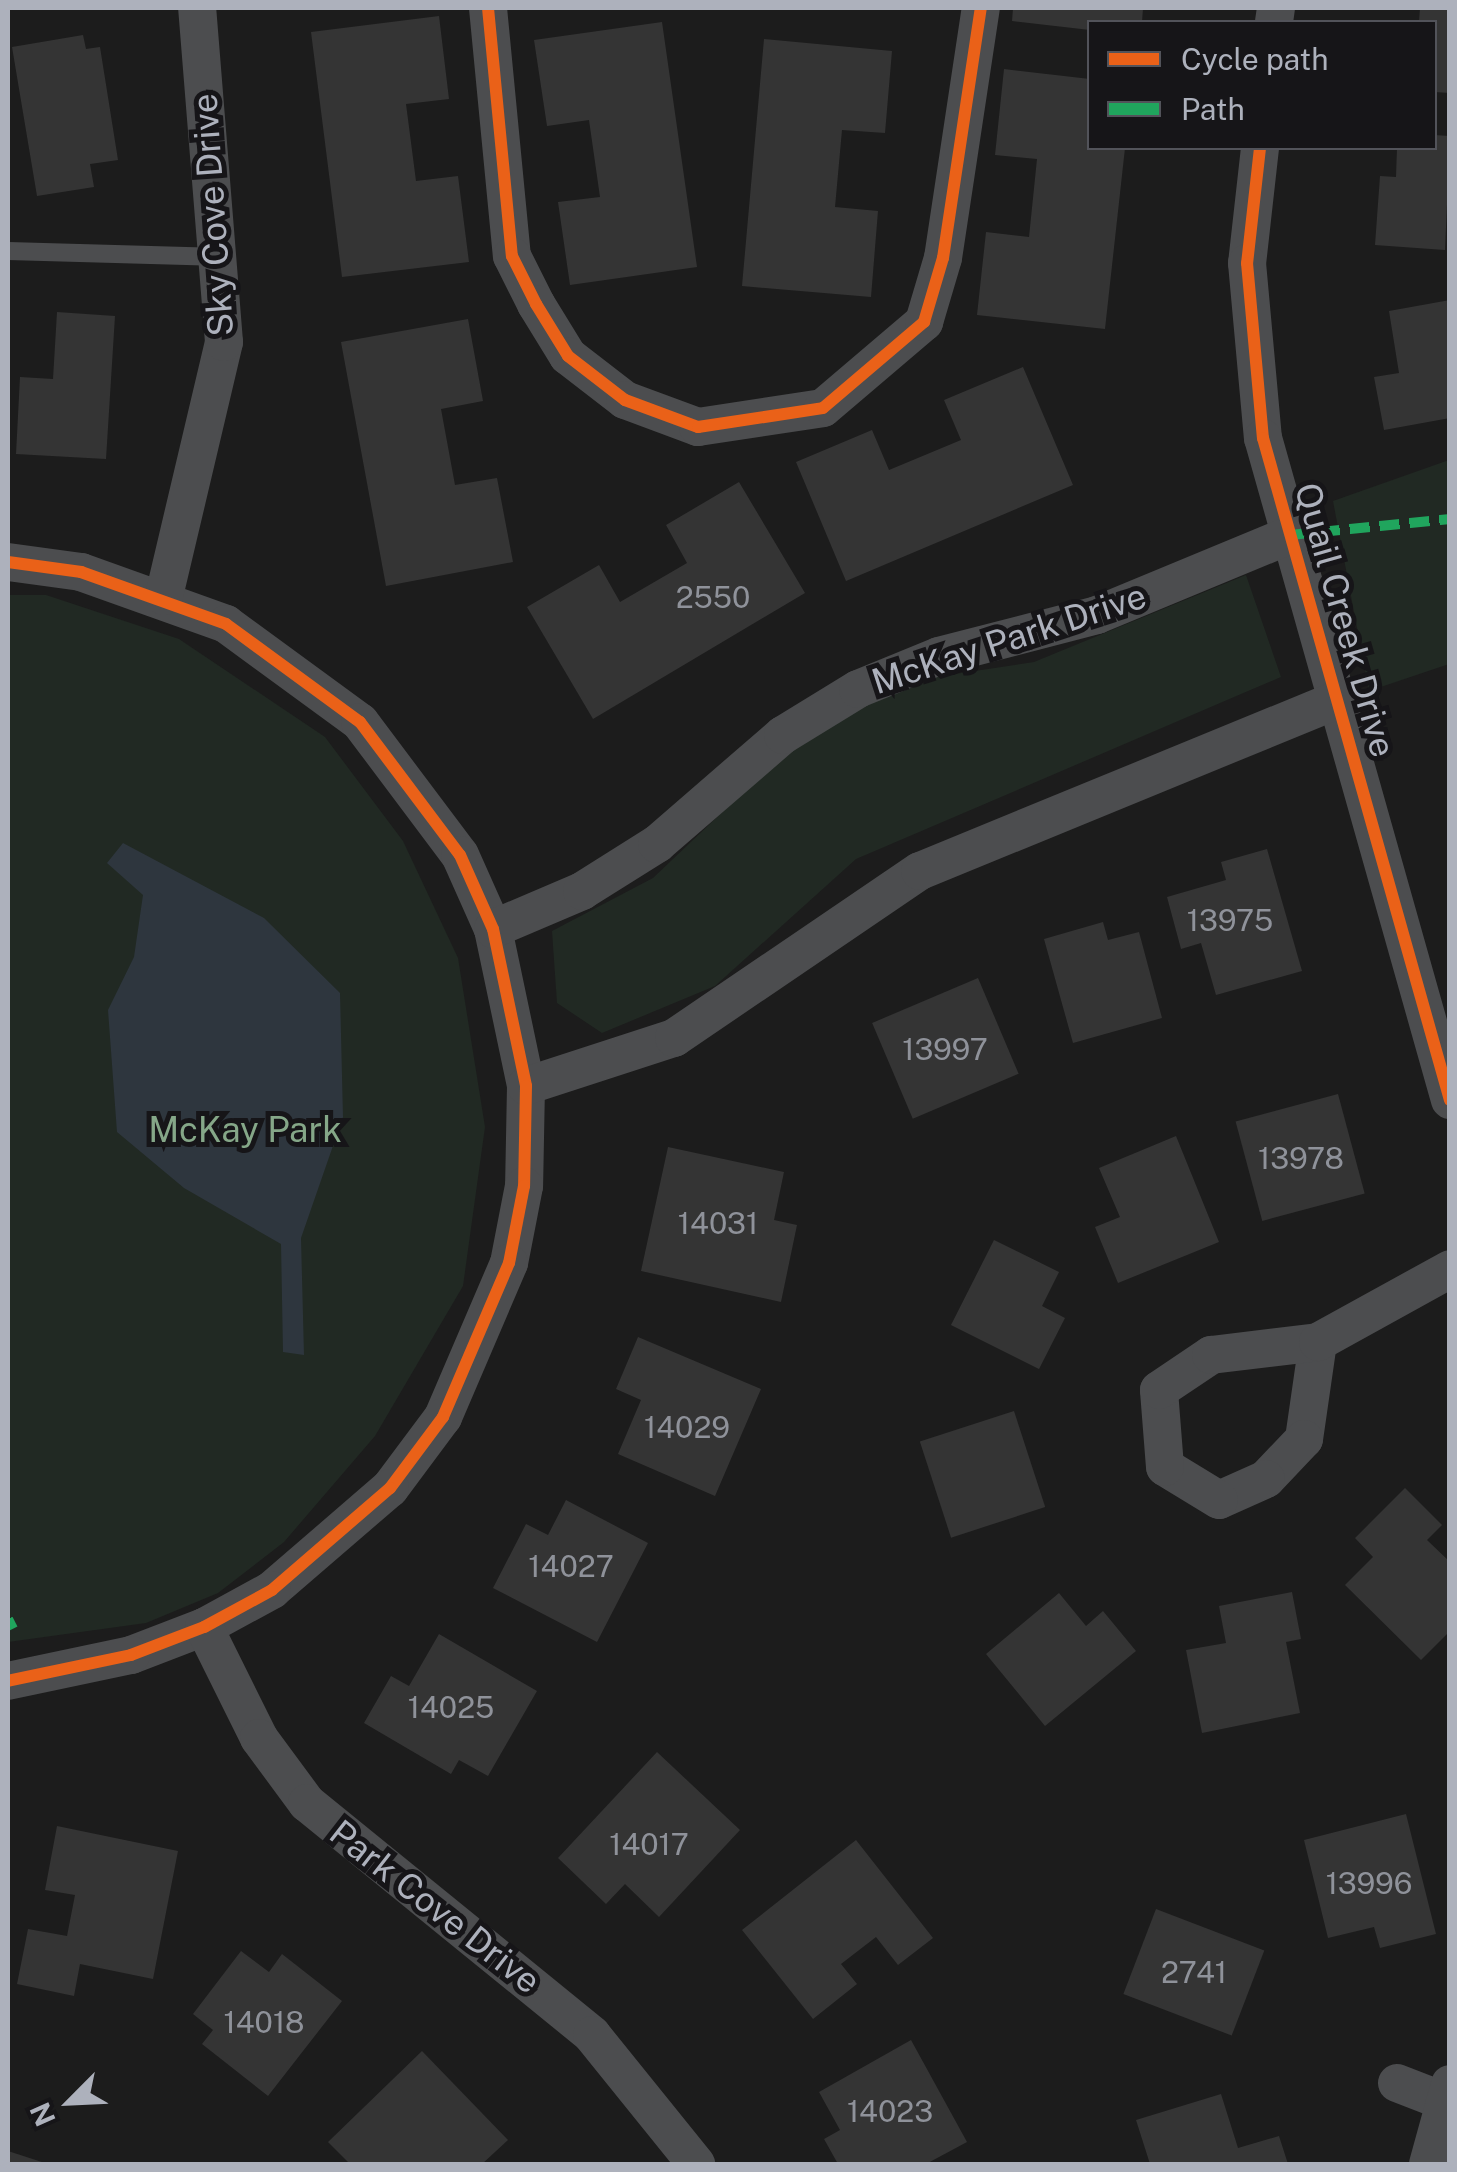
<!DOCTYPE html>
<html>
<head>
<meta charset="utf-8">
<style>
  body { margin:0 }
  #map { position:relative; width:1457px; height:2172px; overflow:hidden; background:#1c1c1c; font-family:"Public Sans",sans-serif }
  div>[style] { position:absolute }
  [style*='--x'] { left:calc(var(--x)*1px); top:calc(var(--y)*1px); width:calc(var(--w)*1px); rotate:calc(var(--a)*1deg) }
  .green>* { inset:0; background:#212923 }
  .water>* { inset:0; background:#2e363e }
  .building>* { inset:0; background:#343434; transform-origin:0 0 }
  .lane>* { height:18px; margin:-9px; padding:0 9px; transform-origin:9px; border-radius:9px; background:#4c4d4f }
  .street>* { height:38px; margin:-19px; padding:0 19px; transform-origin:19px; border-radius:19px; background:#4c4d4f }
  .quiet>* { height:10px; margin-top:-5px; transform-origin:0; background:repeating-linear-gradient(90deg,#20a55d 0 20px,transparent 0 30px) }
  .cycleway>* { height:12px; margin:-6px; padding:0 6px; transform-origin:6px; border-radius:6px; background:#ea6118 }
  span { translate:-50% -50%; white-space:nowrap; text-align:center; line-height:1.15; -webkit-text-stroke:10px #161518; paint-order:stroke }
  .number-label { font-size:30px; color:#8f929a }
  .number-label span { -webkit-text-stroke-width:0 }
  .street-label { font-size:35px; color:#adb1bc }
  .park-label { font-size:35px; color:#85a788 }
  .frame { position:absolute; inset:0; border:10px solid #adb1bc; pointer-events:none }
  .legend { position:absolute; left:1087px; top:20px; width:350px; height:130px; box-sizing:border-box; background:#161518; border:2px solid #52535a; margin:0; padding:12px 18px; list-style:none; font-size:30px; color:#adb1bc }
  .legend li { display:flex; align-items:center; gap:20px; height:50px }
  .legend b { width:50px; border:2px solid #52535a }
  .north { position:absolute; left:20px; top:2052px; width:100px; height:100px; -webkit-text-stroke:8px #161518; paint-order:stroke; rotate:246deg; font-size:28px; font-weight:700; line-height:40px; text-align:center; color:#adb1bc }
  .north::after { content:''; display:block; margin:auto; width:35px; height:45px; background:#adb1bc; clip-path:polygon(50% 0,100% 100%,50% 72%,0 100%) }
</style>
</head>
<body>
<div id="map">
  <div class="green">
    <i style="clip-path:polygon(1449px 460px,1449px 664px,1369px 691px,1333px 501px)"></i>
    <i style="clip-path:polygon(1246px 575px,1281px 677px,856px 859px,715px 986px,602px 1033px,557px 1003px,552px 931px,653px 878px,792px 746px,915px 680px,1034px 662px)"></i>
    <i style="clip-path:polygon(8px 595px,46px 595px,179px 639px,325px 737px,403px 841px,458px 958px,485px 1127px,463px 1286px,375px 1436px,284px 1542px,218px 1593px,146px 1623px,8px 1642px)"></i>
  </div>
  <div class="water">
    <i style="clip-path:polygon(123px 843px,264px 918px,340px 993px,343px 1117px,301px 1238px,304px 1355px,283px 1352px,281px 1244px,184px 1188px,117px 1132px,108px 1010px,134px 957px,143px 895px,107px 863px)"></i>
  </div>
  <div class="building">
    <i style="clip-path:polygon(1013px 8px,1143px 8px,1142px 22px,1090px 22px,1090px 30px,1012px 21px)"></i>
    <i style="clip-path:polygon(1420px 8px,1450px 8px,1450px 93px,1434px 92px,1434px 22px,1419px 22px)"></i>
    <i style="clip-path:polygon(439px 16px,449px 99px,406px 104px,416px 181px,458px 176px,469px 262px,342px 277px,311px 32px)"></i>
    <i style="clip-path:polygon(662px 22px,697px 267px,570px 285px,558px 202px,600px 197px,589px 120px,547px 126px,534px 40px)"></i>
    <i style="clip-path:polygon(83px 35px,86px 49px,100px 47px,118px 160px,90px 164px,94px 187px,37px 196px,12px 47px)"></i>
    <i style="clip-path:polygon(764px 39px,892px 51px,885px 133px,842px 130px,835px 207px,878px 211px,871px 297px,742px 286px)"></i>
    <i style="clip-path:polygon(1004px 69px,1090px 79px,1090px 148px,1125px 148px,1105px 329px,977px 315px,986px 232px,1029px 237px,1037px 159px,995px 155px)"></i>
    <i style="clip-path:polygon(1434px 135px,1450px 136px,1445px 250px,1375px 245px,1380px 176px,1396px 177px,1397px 148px,1434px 148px)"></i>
    <i style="clip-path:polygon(1450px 300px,1450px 418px,1384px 430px,1374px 377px,1399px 373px,1389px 311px)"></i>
    <i style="clip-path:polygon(57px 312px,115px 316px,106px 459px,16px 454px,20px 377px,53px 379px)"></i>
    <i style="clip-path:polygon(468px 319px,483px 401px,441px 409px,455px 485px,497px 478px,513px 562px,386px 586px,341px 342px)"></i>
    <i style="clip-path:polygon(1023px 367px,1073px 485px,846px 581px,796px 462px,872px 430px,889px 470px,961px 440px,944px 400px)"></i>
    <i style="clip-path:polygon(739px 482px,805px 593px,593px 719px,527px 607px,599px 565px,620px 602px,687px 563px,666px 525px)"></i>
    <i style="clip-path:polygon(1267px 849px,1302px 971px,1216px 995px,1201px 943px,1181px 949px,1167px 897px,1226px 880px,1221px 862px)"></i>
    <i style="clip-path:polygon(1103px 922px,1108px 940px,1139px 932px,1162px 1018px,1073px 1043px,1044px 939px)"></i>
    <i style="left:978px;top:978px;width:104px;height:115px;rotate:67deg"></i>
    <i style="left:1338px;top:1094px;width:103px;height:106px;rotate:75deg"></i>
    <i style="clip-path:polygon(1176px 1136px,1219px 1242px,1118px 1283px,1095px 1227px,1120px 1217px,1099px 1168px)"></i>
    <i style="clip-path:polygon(668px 1147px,784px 1172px,774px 1220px,797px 1225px,781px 1302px,641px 1271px)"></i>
    <i style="clip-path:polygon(994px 1240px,1059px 1272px,1042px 1306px,1065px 1318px,1039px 1369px,951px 1325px)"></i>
    <i style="clip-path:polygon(638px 1337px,761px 1389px,715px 1496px,618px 1454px,641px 1400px,616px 1389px)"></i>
    <i style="left:1014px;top:1411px;width:101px;height:99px;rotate:72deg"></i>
    <i style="clip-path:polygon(1405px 1488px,1442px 1525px,1427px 1540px,1450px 1562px,1450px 1631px,1421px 1660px,1345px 1585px,1373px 1557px,1355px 1538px)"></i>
    <i style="clip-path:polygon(566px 1500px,648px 1543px,597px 1642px,493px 1588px,526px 1524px,548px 1535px)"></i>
    <i style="clip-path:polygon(1292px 1592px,1301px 1639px,1286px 1642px,1300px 1713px,1202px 1733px,1186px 1650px,1226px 1643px,1219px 1606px)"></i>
    <i style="clip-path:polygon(1059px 1593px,1086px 1626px,1103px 1611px,1136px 1651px,1045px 1726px,986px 1654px)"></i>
    <i style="clip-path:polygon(439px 1634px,537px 1691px,488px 1776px,459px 1760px,451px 1774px,364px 1723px,391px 1676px,409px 1686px)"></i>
    <i style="clip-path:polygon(657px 1752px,740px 1830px,659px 1917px,625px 1884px,606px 1904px,558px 1858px)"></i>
    <i style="clip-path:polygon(1406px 1814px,1436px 1934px,1380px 1948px,1374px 1927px,1328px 1938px,1304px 1840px)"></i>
    <i style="clip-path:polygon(57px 1826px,178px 1851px,153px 1979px,80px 1964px,74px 1996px,17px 1984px,28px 1929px,67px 1936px,75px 1895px,45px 1890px)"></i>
    <i style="clip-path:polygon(856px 1840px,933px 1938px,898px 1965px,876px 1937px,841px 1964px,857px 1984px,813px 2019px,742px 1930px)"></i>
    <i style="left:1156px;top:1909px;width:116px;height:91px;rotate:21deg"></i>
    <i style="clip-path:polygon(241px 1951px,269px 1972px,282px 1954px,342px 2001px,268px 2096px,202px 2044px,213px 2030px,193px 2014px)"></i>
    <i style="clip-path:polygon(911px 2040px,967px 2142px,926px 2164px,838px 2164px,824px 2139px,840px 2130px,819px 2092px)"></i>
    <i style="clip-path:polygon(422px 2051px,508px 2140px,482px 2164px,350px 2164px,328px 2142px)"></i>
    <i style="clip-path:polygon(1221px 2094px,1238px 2148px,1279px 2136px,1288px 2164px,1150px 2164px,1136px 2120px)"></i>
    <i style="clip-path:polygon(8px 2151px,48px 2164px,8px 2164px)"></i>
  </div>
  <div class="lane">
    <i style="--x:8;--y:251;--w:214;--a:1.6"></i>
  </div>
  <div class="street">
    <i style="--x:488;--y:8;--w:249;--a:84.5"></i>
    <i style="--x:512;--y:256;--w:54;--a:63.4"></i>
    <i style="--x:536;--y:304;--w:61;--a:58.4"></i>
    <i style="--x:568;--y:356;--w:72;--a:37.7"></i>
    <i style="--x:625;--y:400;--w:78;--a:20.3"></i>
    <i style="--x:698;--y:427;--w:126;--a:-8.6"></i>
    <i style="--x:823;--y:408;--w:133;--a:-40.4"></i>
    <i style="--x:924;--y:322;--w:67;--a:-73.5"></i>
    <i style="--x:943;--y:258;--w:253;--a:-81.4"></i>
    <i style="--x:1274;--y:22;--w:14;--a:-82"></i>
    <i style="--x:1260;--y:148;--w:116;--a:96.4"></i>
    <i style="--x:1247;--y:263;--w:176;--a:84.8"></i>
    <i style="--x:1263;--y:438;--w:688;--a:74.23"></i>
    <i style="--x:8;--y:562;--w:74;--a:7.8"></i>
    <i style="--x:81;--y:572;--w:154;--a:19.7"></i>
    <i style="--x:226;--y:624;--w:166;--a:36.2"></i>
    <i style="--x:360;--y:722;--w:166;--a:53.1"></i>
    <i style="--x:460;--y:855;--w:81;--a:66"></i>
    <i style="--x:493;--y:929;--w:160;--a:78.1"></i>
    <i style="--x:526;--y:1086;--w:100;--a:91.1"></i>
    <i style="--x:524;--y:1186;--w:78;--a:101"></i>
    <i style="--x:509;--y:1263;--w:168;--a:113.2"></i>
    <i style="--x:443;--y:1417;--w:89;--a:126.7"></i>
    <i style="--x:390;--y:1488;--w:156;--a:139.2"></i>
    <i style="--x:272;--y:1590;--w:77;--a:151.4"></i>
    <i style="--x:204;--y:1627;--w:78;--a:159"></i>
    <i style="--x:131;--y:1655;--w:126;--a:168.1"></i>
    <i style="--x:164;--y:596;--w:261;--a:-76.7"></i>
    <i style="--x:224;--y:342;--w:335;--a:-94.6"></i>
    <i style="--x:493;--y:929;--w:97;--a:-23.1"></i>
    <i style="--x:582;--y:891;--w:89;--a:-32.1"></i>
    <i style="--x:657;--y:844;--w:167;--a:-40.9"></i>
    <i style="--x:783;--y:735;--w:88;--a:-31.5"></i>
    <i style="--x:858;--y:689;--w:87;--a:-22.2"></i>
    <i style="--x:939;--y:656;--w:163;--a:-14.5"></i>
    <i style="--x:1097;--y:615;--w:209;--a:-22.5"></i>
    <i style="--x:526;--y:1086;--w:156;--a:-18"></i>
    <i style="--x:674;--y:1038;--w:297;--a:-34.2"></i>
    <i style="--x:920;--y:871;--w:451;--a:-22.3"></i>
    <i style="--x:1318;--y:1342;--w:98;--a:98.2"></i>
    <i style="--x:1304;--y:1439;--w:55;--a:133.5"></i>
    <i style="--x:1266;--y:1479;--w:51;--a:155.9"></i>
    <i style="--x:1219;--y:1500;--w:63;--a:-148.6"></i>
    <i style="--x:1165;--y:1467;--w:77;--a:-94.5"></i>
    <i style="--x:1159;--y:1390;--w:63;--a:-33.9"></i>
    <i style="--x:1211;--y:1355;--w:108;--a:-6.9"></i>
    <i style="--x:1318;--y:1342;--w:151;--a:-28.9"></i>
    <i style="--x:204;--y:1627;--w:124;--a:63.6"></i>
    <i style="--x:259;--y:1738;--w:81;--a:53.6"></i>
    <i style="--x:307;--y:1803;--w:367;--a:39.1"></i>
    <i style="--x:592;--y:2035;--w:166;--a:51.1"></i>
    <i style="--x:1397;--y:2083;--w:47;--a:21.1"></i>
    <i style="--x:1428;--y:2164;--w:83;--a:-74.6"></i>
  </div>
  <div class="quiet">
    <i style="--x:1290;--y:535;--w:161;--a:-5.7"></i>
    <i style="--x:8;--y:1619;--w:11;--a:63"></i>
  </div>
  <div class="cycleway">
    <i style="--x:488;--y:8;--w:249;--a:84.5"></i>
    <i style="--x:512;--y:256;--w:54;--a:63.4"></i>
    <i style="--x:536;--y:304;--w:61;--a:58.4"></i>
    <i style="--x:568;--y:356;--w:72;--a:37.7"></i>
    <i style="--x:625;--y:400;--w:78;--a:20.3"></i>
    <i style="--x:698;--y:427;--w:126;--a:-8.6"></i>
    <i style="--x:823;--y:408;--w:133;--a:-40.4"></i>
    <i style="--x:924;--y:322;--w:67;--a:-73.5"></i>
    <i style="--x:943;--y:258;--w:253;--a:-81.4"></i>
    <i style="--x:1260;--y:148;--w:116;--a:96.4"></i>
    <i style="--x:1247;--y:263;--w:176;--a:84.8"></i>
    <i style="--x:1263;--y:438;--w:688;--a:74.23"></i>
    <i style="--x:8;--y:562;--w:74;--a:7.8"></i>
    <i style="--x:81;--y:572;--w:154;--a:19.7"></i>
    <i style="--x:226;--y:624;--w:166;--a:36.2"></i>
    <i style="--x:360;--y:722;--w:166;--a:53.1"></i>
    <i style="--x:460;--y:855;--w:81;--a:66"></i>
    <i style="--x:493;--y:929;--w:160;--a:78.1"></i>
    <i style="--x:526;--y:1086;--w:100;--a:91.1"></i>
    <i style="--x:524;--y:1186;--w:78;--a:101"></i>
    <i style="--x:509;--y:1263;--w:168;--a:113.2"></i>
    <i style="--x:443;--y:1417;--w:89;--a:126.7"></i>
    <i style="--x:390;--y:1488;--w:156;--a:139.2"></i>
    <i style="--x:272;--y:1590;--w:77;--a:151.4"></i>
    <i style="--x:204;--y:1627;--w:78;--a:159"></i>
    <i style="--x:131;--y:1655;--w:126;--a:168.1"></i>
  </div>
  <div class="number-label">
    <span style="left:713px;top:597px">2550</span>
    <span style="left:1230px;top:920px">13975</span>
    <span style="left:945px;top:1049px">13997</span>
    <span style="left:1301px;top:1158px">13978</span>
    <span style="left:718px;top:1223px">14031</span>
    <span style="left:687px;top:1427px">14029</span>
    <span style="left:571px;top:1566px">14027</span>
    <span style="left:451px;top:1707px">14025</span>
    <span style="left:649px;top:1844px">14017</span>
    <span style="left:1369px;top:1883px">13996</span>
    <span style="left:1194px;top:1972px">2741</span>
    <span style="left:264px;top:2022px">14018</span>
    <span style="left:890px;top:2111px">14023</span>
  </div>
  <div class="street-label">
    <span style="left:213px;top:215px;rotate:-94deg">Sky Cove Drive</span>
    <span style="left:1345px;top:620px;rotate:74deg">Quail Creek Drive</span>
    <span style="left:1009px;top:639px;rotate:-18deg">McKay Park Drive</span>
    <span style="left:435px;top:1907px;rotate:38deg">Park Cove Drive</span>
  </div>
  <div class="park-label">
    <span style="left:245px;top:1130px">McKay Park</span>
  </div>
  <div class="frame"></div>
  <ul class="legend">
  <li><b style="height:12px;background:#ea6118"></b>Cycle path</li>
  <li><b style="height:12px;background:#20a55d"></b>Path</li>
  </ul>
  <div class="north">N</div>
</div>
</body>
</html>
